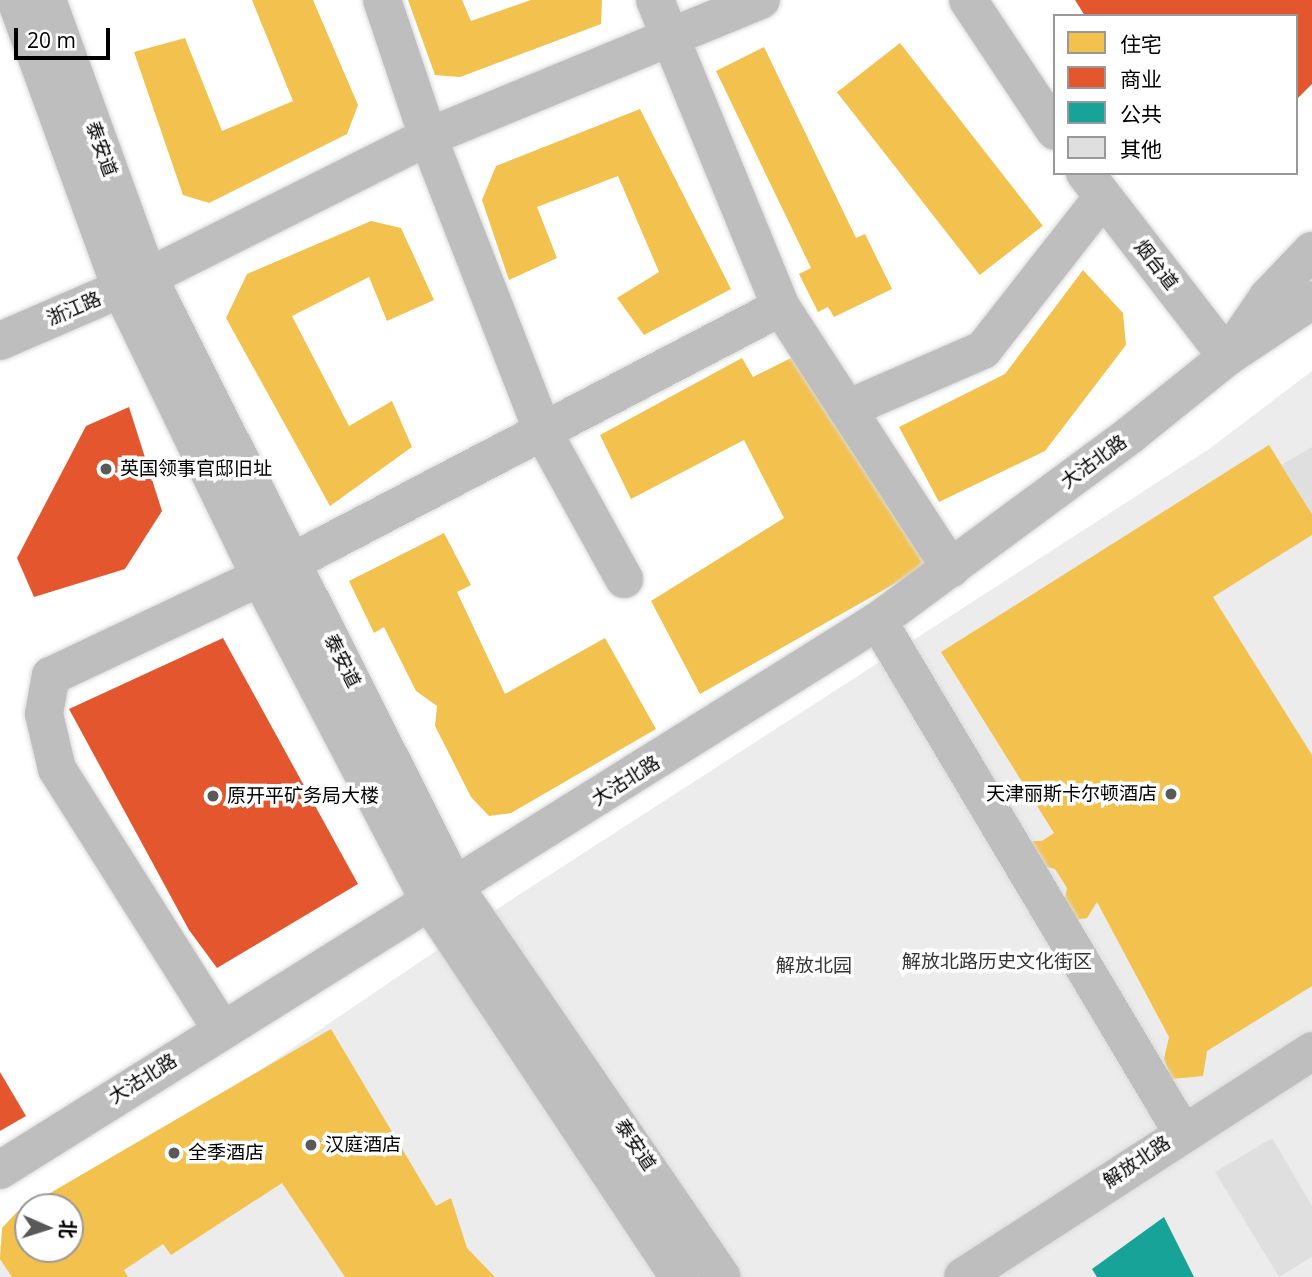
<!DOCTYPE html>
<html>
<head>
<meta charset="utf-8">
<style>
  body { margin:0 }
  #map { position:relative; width:1312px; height:1277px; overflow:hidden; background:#fff; font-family:"Open Sans","Noto Sans SC",sans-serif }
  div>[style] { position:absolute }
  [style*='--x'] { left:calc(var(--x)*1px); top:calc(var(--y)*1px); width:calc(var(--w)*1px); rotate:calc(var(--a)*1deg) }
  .green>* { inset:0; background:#ececec }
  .homes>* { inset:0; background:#f2c14e; transform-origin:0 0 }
  .shops>* { inset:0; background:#e4572e }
  .public>* { inset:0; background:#17a398 }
  .building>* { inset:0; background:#dfdfdf }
  .roads { filter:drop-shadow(0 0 2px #dbdbdb) drop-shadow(0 0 2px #dbdbdb) }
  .minor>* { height:38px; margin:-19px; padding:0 19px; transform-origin:19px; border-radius:19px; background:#bebebe }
  .major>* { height:38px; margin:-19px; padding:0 19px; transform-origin:19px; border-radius:19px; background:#bebebe }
  .dots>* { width:19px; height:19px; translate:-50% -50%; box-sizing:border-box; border:4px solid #fff; border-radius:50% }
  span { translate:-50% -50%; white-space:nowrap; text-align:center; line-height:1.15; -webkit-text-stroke:7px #fff; paint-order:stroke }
  .street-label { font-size:19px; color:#000 }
  .poi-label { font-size:19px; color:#000 }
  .left { translate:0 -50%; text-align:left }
  .right { translate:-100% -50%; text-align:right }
  .park-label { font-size:19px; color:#333 }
  .legend { position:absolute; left:1053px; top:14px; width:245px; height:161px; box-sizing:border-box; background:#fff; border:2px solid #999; margin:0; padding:9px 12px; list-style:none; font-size:21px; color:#000 }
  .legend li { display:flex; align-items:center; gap:14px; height:35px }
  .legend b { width:35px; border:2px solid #999 }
  .north { position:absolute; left:14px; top:1193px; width:70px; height:70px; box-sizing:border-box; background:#fff; border:2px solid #999; border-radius:50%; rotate:93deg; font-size:19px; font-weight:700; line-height:28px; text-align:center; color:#000 }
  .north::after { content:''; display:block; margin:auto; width:24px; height:32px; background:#595959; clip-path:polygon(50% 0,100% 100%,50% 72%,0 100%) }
  .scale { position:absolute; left:14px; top:28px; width:96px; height:32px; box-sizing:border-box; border:4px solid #000; border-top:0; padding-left:9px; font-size:21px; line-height:24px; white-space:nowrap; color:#000; -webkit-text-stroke:5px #fff; paint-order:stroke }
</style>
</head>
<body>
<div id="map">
  <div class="green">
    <i style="clip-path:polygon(1312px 371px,1312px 1277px,0 1277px,0 1246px,28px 1227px,28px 1249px,70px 1249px,70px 1207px,58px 1207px,514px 898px,1209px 449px)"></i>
  </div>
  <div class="homes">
    <i style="clip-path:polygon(252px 0,313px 0,358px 105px,347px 134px,209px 203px,183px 195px,134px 52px,185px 38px,222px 131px,293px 101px)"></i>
    <i style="clip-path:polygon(408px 0,462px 0,471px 21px,531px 0,602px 0,601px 24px,460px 77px,435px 75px)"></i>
    <i style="left:900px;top:43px;width:232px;height:80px;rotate:52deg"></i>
    <i style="clip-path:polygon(764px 47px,856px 238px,865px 234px,892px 289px,834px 317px,828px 307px,818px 312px,799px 274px,811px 268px,716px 71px)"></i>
    <i style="clip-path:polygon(640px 109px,731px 289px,644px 335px,617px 298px,659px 272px,618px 176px,537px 207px,557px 258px,509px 280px,482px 200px,496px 166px)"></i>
    <i style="clip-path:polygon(371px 221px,401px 228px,434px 300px,387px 321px,369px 277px,292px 316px,349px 426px,392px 401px,412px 447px,330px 506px,226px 318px,247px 274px)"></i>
    <i style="clip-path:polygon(1083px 270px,1123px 313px,1126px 345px,1045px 451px,939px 502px,899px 427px,1005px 374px)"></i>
    <i style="clip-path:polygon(799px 354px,926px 566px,700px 694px,651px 601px,784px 518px,744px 440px,631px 499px,600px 435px,742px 358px,753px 377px)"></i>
    <i style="clip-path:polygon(1269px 445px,1312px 514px,1312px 535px,1213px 597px,1312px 755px,1312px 986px,1207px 1051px,1203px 1076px,1171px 1079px,1164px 1059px,1169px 1037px,1097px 902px,1087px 918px,1074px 920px,1063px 909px,1067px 888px,1055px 869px,1027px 862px,1026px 841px,1042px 841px,1054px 833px,941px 652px)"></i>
    <i style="clip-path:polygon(444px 533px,471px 585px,457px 592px,505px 694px,605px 638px,656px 729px,511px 813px,489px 816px,471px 797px,435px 726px,437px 706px,416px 691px,384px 627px,374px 633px,349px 581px)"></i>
    <i style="clip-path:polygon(evenodd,331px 1029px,436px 1206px,451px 1198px,467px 1248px,495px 1277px,345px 1277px,282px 1183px,171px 1255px,163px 1244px,124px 1270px,128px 1277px,12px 1277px,0 1259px,2px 1228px,16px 1213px,331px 1029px,28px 1207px,70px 1207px,70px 1249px,28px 1249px,28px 1207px)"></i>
  </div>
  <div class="shops">
    <i style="clip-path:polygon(1075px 0,1312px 0,1312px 84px,1296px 100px,1296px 16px,1085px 16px)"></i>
    <i style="clip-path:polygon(129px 407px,162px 511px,125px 569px,34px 597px,17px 558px,86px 426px)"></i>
    <i style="clip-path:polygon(223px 638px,358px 884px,217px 968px,189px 930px,69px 709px)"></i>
    <i style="clip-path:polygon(0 1072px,26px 1116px,0 1131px)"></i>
  </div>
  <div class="public">
    <i style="clip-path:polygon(1164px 1217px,1194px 1277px,1097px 1277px,1092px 1269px)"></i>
  </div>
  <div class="building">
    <i style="clip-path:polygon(1312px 447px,1312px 514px,1281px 465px)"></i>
    <i style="clip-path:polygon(1272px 1138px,1312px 1206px,1312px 1257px,1279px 1277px,1215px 1172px)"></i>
  </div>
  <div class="roads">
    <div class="minor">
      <i style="--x:16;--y:0;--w:307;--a:70"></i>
      <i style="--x:121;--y:289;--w:320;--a:64.2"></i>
      <i style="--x:260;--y:577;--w:369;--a:62.4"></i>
      <i style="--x:431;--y:904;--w:448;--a:56.4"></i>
      <i style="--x:47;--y:0;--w:295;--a:70"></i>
      <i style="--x:148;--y:277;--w:685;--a:63.29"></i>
      <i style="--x:456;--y:889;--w:470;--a:55.6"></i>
      <i style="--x:382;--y:0;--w:145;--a:71.4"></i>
      <i style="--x:428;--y:137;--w:317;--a:68.7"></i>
      <i style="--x:543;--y:432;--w:168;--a:61.1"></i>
      <i style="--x:655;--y:0;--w:332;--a:67.7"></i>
      <i style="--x:781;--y:307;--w:312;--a:57"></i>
      <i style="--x:968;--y:0;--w:157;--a:56.4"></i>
      <i style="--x:1085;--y:173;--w:232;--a:52.3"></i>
      <i style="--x:0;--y:341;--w:161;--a:-23.4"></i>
      <i style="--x:148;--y:277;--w:313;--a:-26.6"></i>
      <i style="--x:428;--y:137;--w:360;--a:-22.4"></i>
      <i style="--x:847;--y:409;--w:148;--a:-23.5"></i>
      <i style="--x:983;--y:350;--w:194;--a:-51.9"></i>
      <i style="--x:292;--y:562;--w:551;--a:-27.54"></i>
      <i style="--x:878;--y:621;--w:595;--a:59.25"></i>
      <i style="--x:222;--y:1030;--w:309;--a:-122.3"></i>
      <i style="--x:57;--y:769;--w:57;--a:-103.3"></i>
      <i style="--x:44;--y:714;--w:39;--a:-80"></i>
      <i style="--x:51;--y:676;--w:231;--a:-25.3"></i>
      <i style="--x:963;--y:1277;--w:416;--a:-32.9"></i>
    </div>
    <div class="major">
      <i style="--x:1238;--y:341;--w:53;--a:-55.7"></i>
      <i style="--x:1268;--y:297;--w:64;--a:-46.3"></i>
      <i style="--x:0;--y:1170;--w:1036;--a:-32.02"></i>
      <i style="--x:878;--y:621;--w:313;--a:-36.4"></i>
      <i style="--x:1130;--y:435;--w:124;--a:-38.8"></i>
      <i style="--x:1227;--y:357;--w:102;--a:-33.8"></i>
    </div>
  </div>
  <div class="dots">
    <i style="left:106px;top:469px;background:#595959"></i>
    <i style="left:1171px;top:794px;background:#595959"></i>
    <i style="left:213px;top:796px;background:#595959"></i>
    <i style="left:311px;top:1145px;background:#595959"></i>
    <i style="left:174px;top:1153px;background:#595959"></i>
  </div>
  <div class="street-label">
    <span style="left:101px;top:149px;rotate:70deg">泰安道</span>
    <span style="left:1156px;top:265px;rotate:52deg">烟台道</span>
    <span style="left:74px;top:309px;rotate:-23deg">浙江路</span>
    <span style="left:1094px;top:462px;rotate:-36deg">大沽北路</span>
    <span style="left:342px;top:661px;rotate:63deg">泰安道</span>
    <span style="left:626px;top:781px;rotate:-32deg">大沽北路</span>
    <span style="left:143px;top:1079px;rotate:-32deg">大沽北路</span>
    <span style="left:635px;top:1145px;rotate:56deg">泰安道</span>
    <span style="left:1137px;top:1162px;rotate:-34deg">解放北路</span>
  </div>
  <div class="poi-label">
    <span class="left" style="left:120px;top:469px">英国领事官邸旧址</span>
    <span class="right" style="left:1157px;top:794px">天津丽斯卡尔顿酒店</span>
    <span class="left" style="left:227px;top:796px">原开平矿务局大楼</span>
    <span class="left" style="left:325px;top:1145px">汉庭酒店</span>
    <span class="left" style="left:188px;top:1153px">全季酒店</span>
  </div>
  <div class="park-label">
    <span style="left:997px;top:962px">解放北路历史文化街区</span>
    <span style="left:814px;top:966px">解放北园</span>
  </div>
  <ul class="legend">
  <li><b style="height:19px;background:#f2c14e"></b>住宅</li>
  <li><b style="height:19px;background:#e4572e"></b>商业</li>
  <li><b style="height:19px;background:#17a398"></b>公共</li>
  <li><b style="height:19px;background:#dfdfdf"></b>其他</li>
  </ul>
  <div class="north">北</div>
  <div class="scale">20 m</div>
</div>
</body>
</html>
